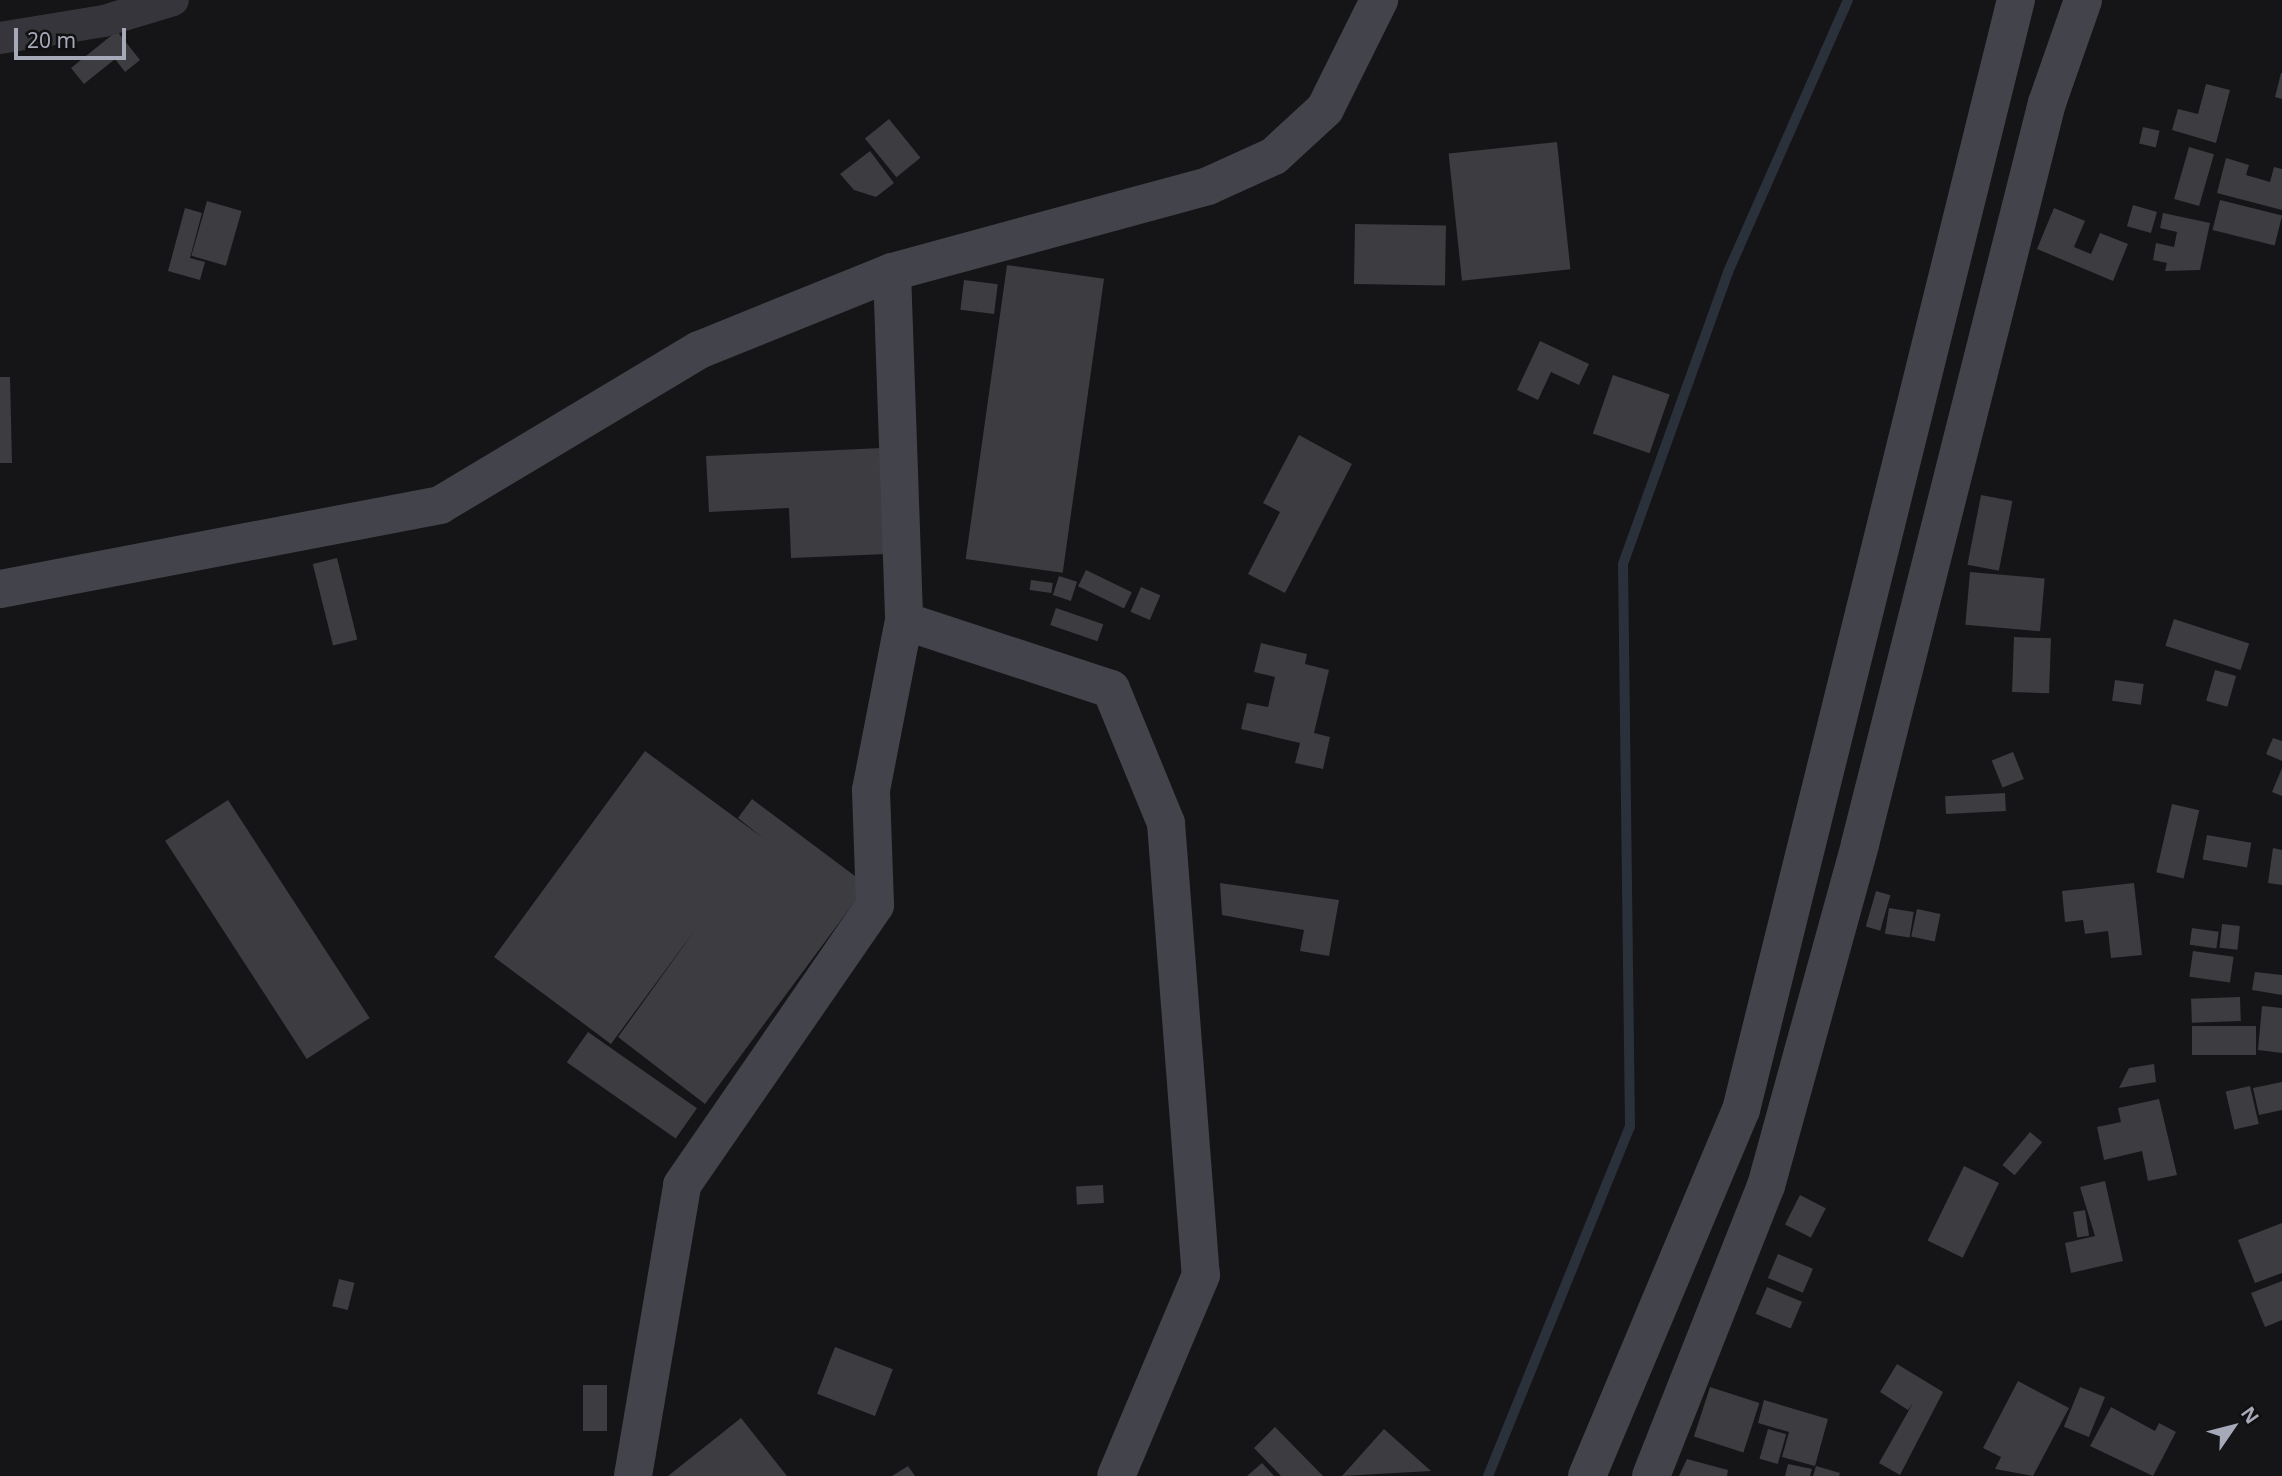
<!DOCTYPE html>
<html>
<head>
<meta charset="utf-8">
<style>
  body { margin:0 }
  #map { position:relative; width:2282px; height:1476px; overflow:hidden; background:#151416; font-family:"Noto Sans",sans-serif }
  div>[style] { position:absolute }
  [style*='--x'] { left:calc(var(--x)*1px); top:calc(var(--y)*1px); width:calc(var(--w)*1px); rotate:calc(var(--a)*1deg) }
  .stream>* { height:10px; margin:-5px; padding:0 5px; transform-origin:5px; border-radius:5px; background:#2a313b }
  .building>* { inset:0; background:#3c3c41; transform-origin:0 0 }
  .street>* { height:32px; margin:-16px; padding:0 16px; transform-origin:16px; border-radius:16px; background:#35353b }
  .secondary>* { height:38px; margin:-19px; padding:0 19px; transform-origin:19px; border-radius:19px; background:#43444b }
  span { translate:-50% -50%; white-space:nowrap; text-align:center; line-height:1.15; -webkit-text-stroke:5px #100f11; paint-order:stroke }
  .north { position:absolute; left:2198px; top:1392px; width:70px; height:70px; -webkit-text-stroke:5px #100f11; paint-order:stroke; rotate:55deg; font-size:19px; font-weight:700; line-height:28px; text-align:center; color:#a6a9b7 }
  .north::after { content:''; display:block; margin:auto; width:24px; height:32px; background:#a6a9b7; clip-path:polygon(50% 0,100% 100%,50% 72%,0 100%) }
  .scale { position:absolute; left:14px; top:28px; width:112px; height:32px; box-sizing:border-box; border:4px solid #a6a9b7; border-top:0; padding-left:9px; font-size:21px; line-height:24px; white-space:nowrap; color:#a6a9b7; -webkit-text-stroke:5px #100f11; paint-order:stroke }
</style>
</head>
<body>
<div id="map">
  <div class="stream">
    <i style="--x:1488;--y:1476;--w:377;--a:-67.9"></i>
    <i style="--x:1630;--y:1127;--w:563;--a:-90.71"></i>
    <i style="--x:1623;--y:564;--w:310;--a:-70.2"></i>
    <i style="--x:1728;--y:272;--w:297;--a:-66.2"></i>
  </div>
  <div class="building">
    <i style="clip-path:polygon(117px 31px,140px 60px,125px 72px,115px 59px,84px 84px,71px 68px)"></i>
    <i style="clip-path:polygon(2281px 73px,2282px 73px,2282px 99px,2275px 97px)"></i>
    <i style="clip-path:polygon(2206px 84px,2230px 90px,2216px 143px,2172px 130px,2178px 109px,2198px 114px)"></i>
    <i style="left:889px;top:119px;width:50px;height:31px;rotate:51deg"></i>
    <i style="left:2143px;top:127px;width:17px;height:17px;rotate:13deg"></i>
    <i style="left:1557px;top:142px;width:128px;height:109px;rotate:84deg"></i>
    <i style="left:2189px;top:147px;width:26px;height:54px;rotate:16deg"></i>
    <i style="clip-path:polygon(870px 151px,894px 183px,876px 197px,854px 190px,840px 174px)"></i>
    <i style="clip-path:polygon(2226px 158px,2249px 165px,2246px 175px,2270px 182px,2274px 167px,2282px 169px,2282px 210px,2217px 193px)"></i>
    <i style="left:2220px;top:200px;width:64px;height:31px;rotate:14deg"></i>
    <i style="left:207px;top:201px;width:36px;height:57px;rotate:16deg"></i>
    <i style="left:2133px;top:205px;width:25px;height:22px;rotate:16deg"></i>
    <i style="clip-path:polygon(185px 208px,202px 213px,190px 258px,205px 262px,200px 280px,168px 271px)"></i>
    <i style="clip-path:polygon(2054px 208px,2085px 221px,2074px 247px,2091px 254px,2100px 233px,2128px 244px,2113px 281px,2037px 249px)"></i>
    <i style="clip-path:polygon(2163px 213px,2210px 223px,2200px 270px,2165px 271px,2167px 263px,2153px 260px,2156px 243px,2174px 247px,2177px 232px,2160px 228px)"></i>
    <i style="left:1355px;top:224px;width:91px;height:60px;rotate:1deg"></i>
    <i style="left:1007px;top:265px;width:98px;height:297px;rotate:8deg"></i>
    <i style="left:964px;top:280px;width:34px;height:30px;rotate:7deg"></i>
    <i style="clip-path:polygon(1540px 341px,1589px 364px,1579px 385px,1551px 372px,1538px 400px,1517px 390px)"></i>
    <i style="left:1613px;top:375px;width:60px;height:62px;rotate:19deg"></i>
    <i style="clip-path:polygon(0 377px,10px 377px,12px 463px,0 463px)"></i>
    <i style="clip-path:polygon(1299px 435px,1352px 464px,1285px 593px,1248px 574px,1280px 512px,1263px 503px)"></i>
    <i style="clip-path:polygon(882px 448px,887px 554px,791px 558px,789px 508px,709px 512px,706px 456px)"></i>
    <i style="left:1981px;top:495px;width:32px;height:71px;rotate:11deg"></i>
    <i style="left:337px;top:558px;width:84px;height:25px;rotate:76deg"></i>
    <i style="left:1086px;top:570px;width:51px;height:18px;rotate:26deg"></i>
    <i style="left:1970px;top:572px;width:75px;height:53px;rotate:5deg"></i>
    <i style="left:1059px;top:576px;width:19px;height:20px;rotate:18deg"></i>
    <i style="left:1031px;top:580px;width:22px;height:10px;rotate:8deg"></i>
    <i style="left:1141px;top:587px;width:21px;height:27px;rotate:23deg"></i>
    <i style="left:1056px;top:608px;width:50px;height:18px;rotate:19deg"></i>
    <i style="left:2174px;top:619px;width:79px;height:28px;rotate:18deg"></i>
    <i style="left:2014px;top:637px;width:37px;height:55px;rotate:2deg"></i>
    <i style="clip-path:polygon(1261px 643px,1307px 654px,1305px 664px,1329px 670px,1314px 733px,1330px 737px,1323px 769px,1295px 763px,1300px 743px,1241px 729px,1247px 703px,1268px 707px,1275px 677px,1254px 672px)"></i>
    <i style="left:2215px;top:670px;width:22px;height:32px;rotate:16deg"></i>
    <i style="left:2115px;top:680px;width:29px;height:21px;rotate:8deg"></i>
    <i style="clip-path:polygon(2273px 738px,2282px 741px,2282px 761px,2266px 754px)"></i>
    <i style="clip-path:polygon(645px 751px,763px 838px,738px 818px,752px 799px,867px 885px,705px 1104px,618px 1037px,698px 926px,611px 1044px,494px 957px)"></i>
    <i style="left:2013px;top:752px;width:29px;height:23px;rotate:68deg"></i>
    <i style="clip-path:polygon(2282px 768px,2282px 796px,2272px 792px)"></i>
    <i style="left:2005px;top:793px;width:18px;height:60px;rotate:87deg"></i>
    <i style="left:228px;top:800px;width:260px;height:75px;rotate:57deg"></i>
    <i style="left:2172px;top:804px;width:28px;height:70px;rotate:13deg"></i>
    <i style="left:2207px;top:835px;width:45px;height:25px;rotate:10deg"></i>
    <i style="clip-path:polygon(2273px 848px,2282px 850px,2282px 885px,2268px 883px)"></i>
    <i style="clip-path:polygon(1220px 883px,1339px 900px,1329px 956px,1300px 951px,1304px 930px,1222px 915px)"></i>
    <i style="clip-path:polygon(2134px 883px,2142px 955px,2111px 958px,2108px 931px,2085px 934px,2083px 920px,2065px 922px,2062px 891px)"></i>
    <i style="left:1876px;top:891px;width:15px;height:37px;rotate:16deg"></i>
    <i style="left:1889px;top:908px;width:25px;height:26px;rotate:9deg"></i>
    <i style="left:1917px;top:909px;width:24px;height:28px;rotate:12deg"></i>
    <i style="left:2222px;top:924px;width:18px;height:24px;rotate:6deg"></i>
    <i style="left:2192px;top:928px;width:27px;height:17px;rotate:8deg"></i>
    <i style="left:2193px;top:951px;width:41px;height:26px;rotate:8deg"></i>
    <i style="clip-path:polygon(2255px 972px,2282px 975px,2282px 995px,2252px 990px)"></i>
    <i style="left:2240px;top:997px;width:24px;height:49px;rotate:88deg"></i>
    <i style="clip-path:polygon(2262px 1006px,2282px 1008px,2282px 1053px,2258px 1050px)"></i>
    <i style="left:2192px;top:1026px;width:64px;height:29px"></i>
    <i style="left:588px;top:1032px;width:133px;height:37px;rotate:35deg"></i>
    <i style="clip-path:polygon(2154px 1064px,2156px 1082px,2119px 1088px,2129px 1068px)"></i>
    <i style="clip-path:polygon(2282px 1082px,2282px 1110px,2259px 1115px,2253px 1088px)"></i>
    <i style="left:2250px;top:1086px;width:39px;height:25px;rotate:77deg"></i>
    <i style="clip-path:polygon(2159px 1099px,2177px 1175px,2148px 1181px,2142px 1151px,2104px 1160px,2097px 1127px,2121px 1122px,2118px 1108px)"></i>
    <i style="left:2030px;top:1132px;width:16px;height:43px;rotate:40deg"></i>
    <i style="left:1964px;top:1166px;width:39px;height:83px;rotate:26deg"></i>
    <i style="clip-path:polygon(2105px 1181px,2123px 1261px,2071px 1273px,2065px 1243px,2095px 1236px,2080px 1187px)"></i>
    <i style="left:1103px;top:1185px;width:18px;height:27px;rotate:87deg"></i>
    <i style="left:1800px;top:1195px;width:29px;height:33px;rotate:27deg"></i>
    <i style="left:2085px;top:1210px;width:26px;height:12px;rotate:81deg"></i>
    <i style="clip-path:polygon(2282px 1223px,2282px 1273px,2255px 1283px,2238px 1240px)"></i>
    <i style="left:1778px;top:1254px;width:38px;height:26px;rotate:23deg"></i>
    <i style="left:339px;top:1279px;width:16px;height:28px;rotate:14deg"></i>
    <i style="clip-path:polygon(2282px 1281px,2282px 1320px,2265px 1327px,2251px 1293px)"></i>
    <i style="left:1767px;top:1287px;width:38px;height:29px;rotate:23deg"></i>
    <i style="left:835px;top:1347px;width:62px;height:50px;rotate:21deg"></i>
    <i style="clip-path:polygon(1897px 1364px,1943px 1392px,1900px 1475px,1879px 1463px,1913px 1403px,1908px 1410px,1880px 1392px)"></i>
    <i style="clip-path:polygon(2018px 1381px,2069px 1408px,2033px 1476px,1995px 1469px,2001px 1457px,1983px 1448px)"></i>
    <i style="left:583px;top:1385px;width:24px;height:46px"></i>
    <i style="left:1710px;top:1387px;width:52px;height:52px;rotate:18deg"></i>
    <i style="left:2080px;top:1387px;width:27px;height:43px;rotate:22deg"></i>
    <i style="clip-path:polygon(1764px 1400px,1828px 1419px,1815px 1466px,1782px 1457px,1789px 1432px,1758px 1423px)"></i>
    <i style="clip-path:polygon(2111px 1407px,2155px 1431px,2159px 1423px,2176px 1432px,2153px 1476px,2090px 1446px)"></i>
    <i style="clip-path:polygon(741px 1418px,787px 1476px,668px 1476px)"></i>
    <i style="clip-path:polygon(1275px 1427px,1323px 1476px,1281px 1476px,1254px 1448px)"></i>
    <i style="clip-path:polygon(1384px 1429px,1431px 1471px,1342px 1476px)"></i>
    <i style="left:1768px;top:1429px;width:19px;height:31px;rotate:16deg"></i>
    <i style="clip-path:polygon(1687px 1459px,1728px 1470px,1727px 1476px,1679px 1476px)"></i>
    <i style="clip-path:polygon(1262px 1463px,1274px 1476px,1247px 1476px)"></i>
    <i style="clip-path:polygon(1788px 1464px,1812px 1469px,1810px 1476px,1785px 1476px)"></i>
    <i style="clip-path:polygon(908px 1466px,915px 1476px,892px 1476px)"></i>
    <i style="clip-path:polygon(1816px 1466px,1840px 1473px,1839px 1476px,1813px 1476px)"></i>
  </div>
  <div class="street">
    <i style="--x:0;--y:38;--w:105;--a:-9.3"></i>
    <i style="--x:104;--y:21;--w:72;--a:-16.9"></i>
  </div>
  <div class="secondary">
    <i style="--x:892;--y:272;--w:349;--a:88"></i>
    <i style="--x:904;--y:621;--w:218;--a:18.2"></i>
    <i style="--x:1111;--y:689;--w:145;--a:67.7"></i>
    <i style="--x:1166;--y:823;--w:453;--a:85.6"></i>
    <i style="--x:1201;--y:1275;--w:218;--a:112.9"></i>
    <i style="--x:0;--y:589;--w:448;--a:-10.8"></i>
    <i style="--x:440;--y:505;--w:302;--a:-30.9"></i>
    <i style="--x:699;--y:350;--w:208;--a:-22"></i>
    <i style="--x:892;--y:272;--w:327;--a:-15.2"></i>
    <i style="--x:1208;--y:186;--w:72;--a:-24.4"></i>
    <i style="--x:1274;--y:156;--w:69;--a:-42.7"></i>
    <i style="--x:1325;--y:109;--w:122;--a:-63.6"></i>
    <i style="--x:633;--y:1476;--w:295;--a:-80.4"></i>
    <i style="--x:682;--y:1185;--w:340;--a:-55.4"></i>
    <i style="--x:875;--y:905;--w:115;--a:-92"></i>
    <i style="--x:871;--y:790;--w:172;--a:-79"></i>
    <i style="--x:1587;--y:1476;--w:397;--a:-67.2"></i>
    <i style="--x:1741;--y:1110;--w:1144;--a:-76.09"></i>
    <i style="--x:1651;--y:1476;--w:312;--a:-68.4"></i>
    <i style="--x:1766;--y:1186;--w:355;--a:-74.6"></i>
    <i style="--x:1860;--y:844;--w:764;--a:-75.84"></i>
    <i style="--x:2047;--y:103;--w:109;--a:-70.7"></i>
  </div>
  <div class="north">N</div>
  <div class="scale">20 m</div>
</div>
</body>
</html>
